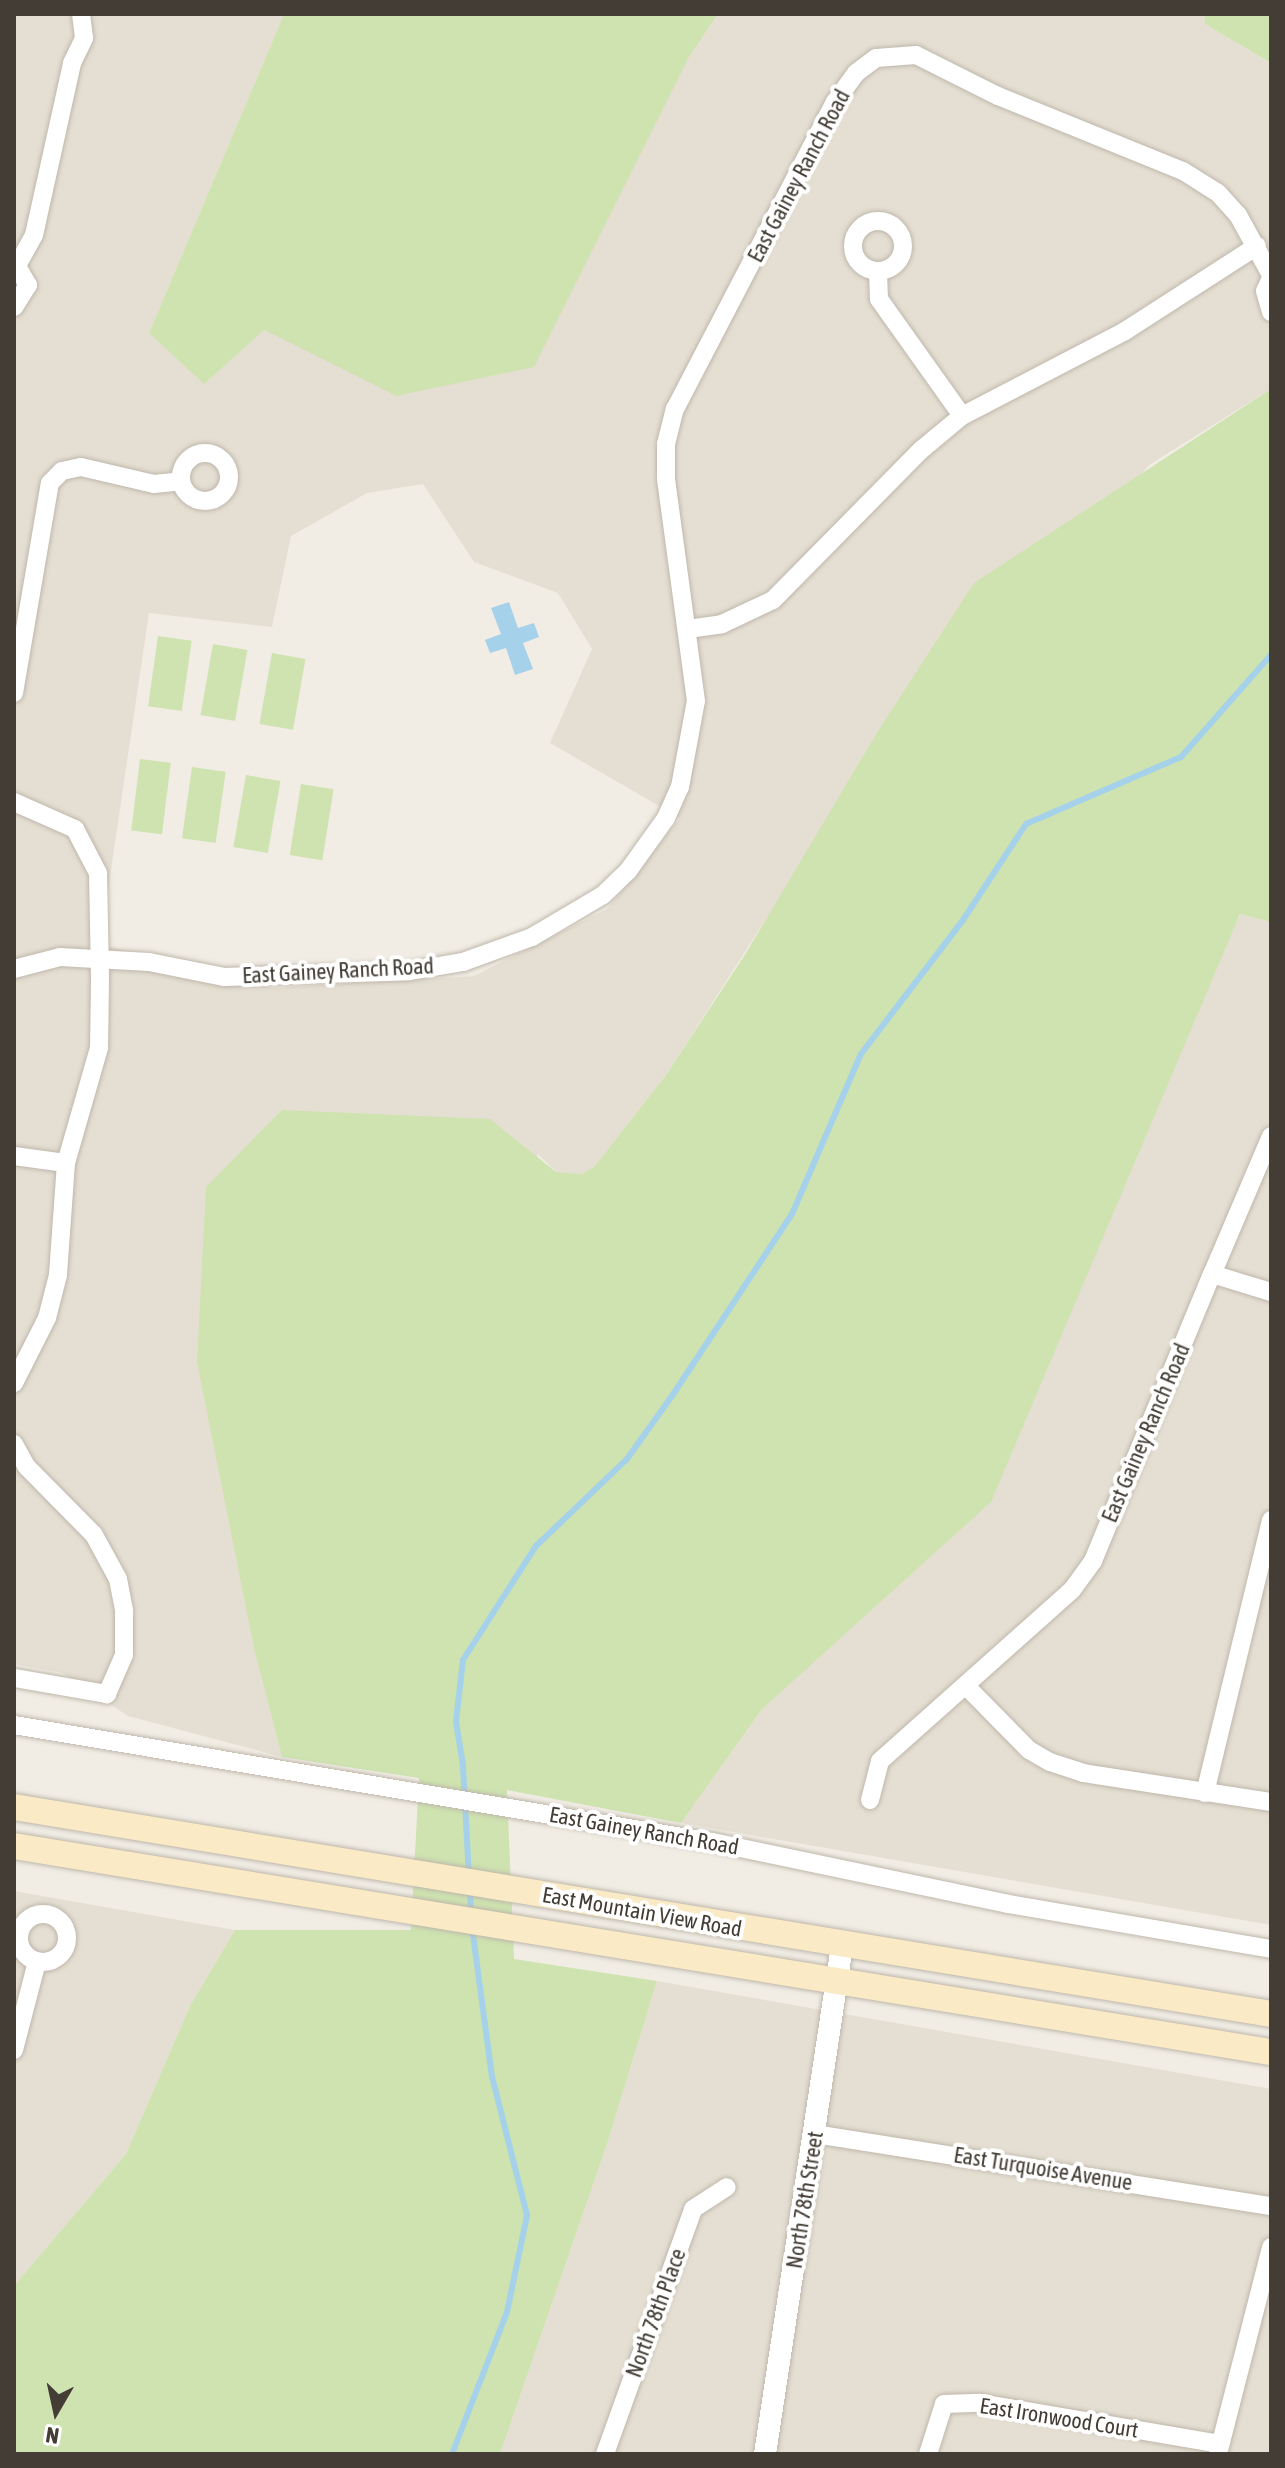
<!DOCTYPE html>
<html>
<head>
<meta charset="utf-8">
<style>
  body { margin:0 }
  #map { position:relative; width:1285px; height:2468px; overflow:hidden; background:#f1ede5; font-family:"Asap Condensed",sans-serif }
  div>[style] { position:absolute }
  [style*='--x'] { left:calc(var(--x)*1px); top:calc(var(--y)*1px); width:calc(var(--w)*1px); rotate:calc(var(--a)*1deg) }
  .residential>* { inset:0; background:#e5dfd3 }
  .green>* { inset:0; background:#cee3b0; transform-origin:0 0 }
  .water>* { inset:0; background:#a5d1ea }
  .stream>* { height:6px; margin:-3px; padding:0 3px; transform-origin:3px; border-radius:3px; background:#a5d1ea }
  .roads { filter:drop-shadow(0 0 2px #bfb7ab) drop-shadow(0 0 2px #bfb7ab) }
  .minor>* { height:18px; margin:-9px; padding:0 9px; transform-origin:9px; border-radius:9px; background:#fff }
  .minor>.ring { margin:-9px; padding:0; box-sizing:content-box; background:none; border:18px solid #fff; border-radius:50% }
  .tertiary>* { height:22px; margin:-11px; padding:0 11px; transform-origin:11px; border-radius:11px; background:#fff }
  .secondary>* { height:26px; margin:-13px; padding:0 13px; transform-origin:13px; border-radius:13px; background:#faebc6 }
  span { translate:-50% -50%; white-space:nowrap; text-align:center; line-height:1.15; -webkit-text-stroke:8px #fff; paint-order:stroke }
  .street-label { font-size:22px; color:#433d35 }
  .frame { position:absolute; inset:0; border:16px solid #433d35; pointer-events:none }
  .north { position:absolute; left:16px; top:2372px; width:80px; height:80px; -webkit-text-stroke:6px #fff; paint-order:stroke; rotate:189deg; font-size:22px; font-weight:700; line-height:32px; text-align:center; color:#433d35 }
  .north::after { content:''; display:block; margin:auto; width:28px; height:36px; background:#433d35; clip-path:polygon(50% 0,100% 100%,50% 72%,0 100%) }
</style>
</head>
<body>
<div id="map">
  <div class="residential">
    <i style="clip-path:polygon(evenodd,14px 14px,284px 14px,149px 333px,264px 330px,396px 396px,689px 57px,718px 14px,1204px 14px,1205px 24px,1271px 63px,1271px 389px,1149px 465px,786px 888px,666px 1075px,594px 1167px,581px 1174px,556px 1172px,538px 1154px,255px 1653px,282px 1757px,128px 1716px,63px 1673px,14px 1664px,14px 14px,423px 484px,474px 562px,558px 593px,592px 649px,550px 743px,680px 818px,607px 909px,474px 976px,274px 988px,100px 944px,149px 613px,272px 627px,291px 536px,367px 493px,423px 484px)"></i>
    <i style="clip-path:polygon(1241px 914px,1271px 922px,1271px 1925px,681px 1823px,762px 1709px,831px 1642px)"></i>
    <i style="clip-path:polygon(14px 1891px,235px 1930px,190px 2006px,126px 2154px,14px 2286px)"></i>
    <i style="clip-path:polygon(657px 1981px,1271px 2089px,1271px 2454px,500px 2454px,607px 2144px)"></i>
  </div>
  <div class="green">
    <i style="clip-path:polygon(284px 14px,718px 14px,689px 57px,534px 367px,396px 396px,264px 330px,204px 384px,149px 333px)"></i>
    <i style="clip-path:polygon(1204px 14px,1271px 14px,1271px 63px,1205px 24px)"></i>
    <i style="clip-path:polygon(1271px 389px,1271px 922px,1240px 914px,991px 1502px,762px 1709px,681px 1823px,507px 1790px,514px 1959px,657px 1981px,607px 2144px,500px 2454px,14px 2454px,14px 2286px,126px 2154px,190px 2006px,235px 1930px,411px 1930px,419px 1778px,282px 1757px,255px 1653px,197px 1362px,206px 1187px,282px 1110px,490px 1119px,556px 1172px,581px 1174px,594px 1167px,666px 1075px,746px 953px,878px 731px,974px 583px)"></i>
    <i style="left:158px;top:636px;width:34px;height:71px;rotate:8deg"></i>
    <i style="left:213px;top:644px;width:35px;height:72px;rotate:10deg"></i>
    <i style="left:272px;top:653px;width:34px;height:72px;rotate:10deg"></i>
    <i style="left:140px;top:759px;width:31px;height:72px;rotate:7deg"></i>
    <i style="left:192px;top:767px;width:34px;height:72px;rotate:8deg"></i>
    <i style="left:246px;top:775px;width:35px;height:73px;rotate:10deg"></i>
    <i style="left:301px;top:784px;width:33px;height:72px;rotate:9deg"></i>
  </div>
  <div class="water">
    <i style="clip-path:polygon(509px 602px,518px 628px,534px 623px,539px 637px,523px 643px,533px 669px,515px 675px,506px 648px,490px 653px,485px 640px,501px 634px,491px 608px)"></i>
  </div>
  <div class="stream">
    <i style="--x:469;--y:1877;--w:112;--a:-93.1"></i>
    <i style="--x:463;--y:1765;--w:44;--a:-99.2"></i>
    <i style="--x:456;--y:1722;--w:62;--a:-83.6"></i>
    <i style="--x:463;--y:1660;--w:135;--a:-57.4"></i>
    <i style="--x:536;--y:1546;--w:126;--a:-43.7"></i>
    <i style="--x:627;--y:1459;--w:77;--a:-54.5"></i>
    <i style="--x:672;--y:1396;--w:218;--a:-56.6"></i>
    <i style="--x:792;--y:1214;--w:174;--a:-66.7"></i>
    <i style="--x:861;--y:1054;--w:168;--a:-52.7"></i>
    <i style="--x:963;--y:920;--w:115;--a:-56.7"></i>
    <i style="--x:1026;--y:824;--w:169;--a:-23.4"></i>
    <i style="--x:1181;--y:757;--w:136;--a:-48.6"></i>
    <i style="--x:470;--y:1888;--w:25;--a:88"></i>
    <i style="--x:452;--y:2454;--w:152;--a:-68.8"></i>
    <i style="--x:507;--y:2312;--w:99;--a:-78.3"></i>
    <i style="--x:527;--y:2215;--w:142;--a:-104.2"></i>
    <i style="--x:492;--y:2077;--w:150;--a:-97.6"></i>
  </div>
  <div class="roads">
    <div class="minor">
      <i class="ring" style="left:853px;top:221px;width:32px;height:32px"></i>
      <i style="--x:14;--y:261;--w:28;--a:60"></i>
      <i style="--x:28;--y:285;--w:26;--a:122"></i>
      <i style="--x:18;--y:264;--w:33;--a:-61"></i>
      <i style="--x:34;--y:235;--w:176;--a:-77.5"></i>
      <i style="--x:72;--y:63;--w:28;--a:-64"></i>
      <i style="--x:84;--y:38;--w:24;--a:-97"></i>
      <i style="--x:878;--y:271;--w:28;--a:88"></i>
      <i style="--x:879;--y:299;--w:143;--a:54.6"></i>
      <i style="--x:1271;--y:278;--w:14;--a:115"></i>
      <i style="--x:1265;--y:291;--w:22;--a:74"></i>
      <i class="ring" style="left:181px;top:453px;width:30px;height:30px"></i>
      <i style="--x:688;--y:629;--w:34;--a:-8"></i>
      <i style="--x:722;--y:624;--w:56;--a:-25.2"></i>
      <i style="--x:773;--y:600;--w:211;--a:-45.4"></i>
      <i style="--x:921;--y:450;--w:53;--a:-39.7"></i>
      <i style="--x:962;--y:416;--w:184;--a:-27.5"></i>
      <i style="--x:1125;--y:331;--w:157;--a:-32.8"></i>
      <i style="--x:14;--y:693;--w:213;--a:-80.3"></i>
      <i style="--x:50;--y:483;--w:17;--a:-45"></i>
      <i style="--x:62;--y:471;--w:19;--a:-12"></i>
      <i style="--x:81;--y:467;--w:75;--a:13.1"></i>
      <i style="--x:154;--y:484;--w:27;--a:-6"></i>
      <i style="--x:14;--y:802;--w:67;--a:23.9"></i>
      <i style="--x:75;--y:829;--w:50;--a:62.4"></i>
      <i style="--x:98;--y:873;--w:107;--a:88.9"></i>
      <i style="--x:100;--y:980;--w:68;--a:90.8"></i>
      <i style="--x:99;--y:1048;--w:120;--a:106"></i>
      <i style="--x:66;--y:1163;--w:112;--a:94.1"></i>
      <i style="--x:58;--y:1275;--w:44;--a:104.3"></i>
      <i style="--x:47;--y:1318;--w:73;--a:116.9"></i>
      <i style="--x:14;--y:969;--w:48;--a:-14.6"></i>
      <i style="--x:60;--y:957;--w:89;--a:3.2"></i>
      <i style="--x:149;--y:962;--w:76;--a:11.3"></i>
      <i style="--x:224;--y:977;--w:186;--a:-1.8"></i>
      <i style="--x:410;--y:971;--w:54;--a:-9.6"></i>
      <i style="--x:463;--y:962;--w:73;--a:-19.9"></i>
      <i style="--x:532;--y:937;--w:82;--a:-30.6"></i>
      <i style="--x:603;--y:895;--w:35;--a:-44"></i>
      <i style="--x:628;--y:871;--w:65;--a:-54.4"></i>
      <i style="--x:666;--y:818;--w:34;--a:-66"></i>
      <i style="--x:680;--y:787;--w:87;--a:-79.5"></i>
      <i style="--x:696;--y:701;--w:225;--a:-97.7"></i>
      <i style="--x:666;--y:478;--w:34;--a:-90"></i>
      <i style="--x:666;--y:444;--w:36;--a:-76"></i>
      <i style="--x:675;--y:409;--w:346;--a:-62.5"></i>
      <i style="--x:835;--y:102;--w:36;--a:-54"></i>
      <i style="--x:856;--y:73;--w:25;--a:-37"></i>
      <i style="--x:876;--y:58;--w:40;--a:-4.3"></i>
      <i style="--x:916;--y:55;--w:92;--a:26.6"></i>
      <i style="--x:998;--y:96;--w:200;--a:22.1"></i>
      <i style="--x:1183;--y:171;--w:41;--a:32.2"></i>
      <i style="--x:1218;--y:193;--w:30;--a:48"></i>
      <i style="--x:1238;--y:215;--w:68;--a:61.2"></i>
      <i style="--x:1271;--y:1136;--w:150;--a:113.1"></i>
      <i style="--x:1212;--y:1274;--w:62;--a:17"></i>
      <i style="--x:14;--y:1156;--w:52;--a:7.7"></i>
      <i style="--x:14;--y:1444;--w:26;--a:61"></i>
      <i style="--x:27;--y:1467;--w:95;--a:45.4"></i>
      <i style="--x:94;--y:1535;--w:50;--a:61.4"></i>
      <i style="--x:118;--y:1579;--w:33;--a:79"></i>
      <i style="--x:124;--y:1611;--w:44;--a:90"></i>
      <i style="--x:124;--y:1655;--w:43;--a:113.6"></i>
      <i style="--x:107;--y:1694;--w:94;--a:-170.2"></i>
      <i style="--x:968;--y:1688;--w:87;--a:45.5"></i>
      <i style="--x:1029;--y:1750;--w:24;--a:30"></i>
      <i style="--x:1050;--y:1762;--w:35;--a:18"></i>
      <i style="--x:1083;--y:1773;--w:190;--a:8.8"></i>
      <i style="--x:14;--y:1725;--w:708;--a:9.52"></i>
      <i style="--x:712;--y:1842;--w:302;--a:11.8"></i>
      <i style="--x:1008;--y:1904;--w:267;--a:9.7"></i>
      <i style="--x:1205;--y:1793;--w:281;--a:-76.4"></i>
      <i style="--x:870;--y:1800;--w:40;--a:-75.6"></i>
      <i style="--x:880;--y:1761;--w:257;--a:-41.7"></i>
      <i style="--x:1072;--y:1590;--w:36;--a:-54"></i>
      <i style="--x:1093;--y:1561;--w:311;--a:-67.5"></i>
      <i class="ring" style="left:19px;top:1914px;width:30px;height:30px"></i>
      <i style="--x:14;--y:2050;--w:91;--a:-75.4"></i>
      <i style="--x:815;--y:2134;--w:462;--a:9"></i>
      <i style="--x:605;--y:2454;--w:260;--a:-70.2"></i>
      <i style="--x:693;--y:2209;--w:40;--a:-32.9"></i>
      <i style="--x:928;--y:2454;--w:52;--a:-72.3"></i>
      <i style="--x:944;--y:2404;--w:36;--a:-2"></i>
      <i style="--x:980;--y:2403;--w:243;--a:9.7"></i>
      <i style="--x:1218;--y:2454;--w:214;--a:-75.6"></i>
    </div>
    <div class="tertiary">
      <i style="--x:765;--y:2454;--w:514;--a:-81.38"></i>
    </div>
    <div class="secondary">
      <i style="--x:14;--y:1807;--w:1274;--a:9.35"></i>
      <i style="--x:14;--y:1846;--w:1274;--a:9.31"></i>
    </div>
  </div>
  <div class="street-label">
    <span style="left:799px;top:176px;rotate:-62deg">East Gainey Ranch Road</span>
    <span style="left:338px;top:971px;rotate:-3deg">East Gainey Ranch Road</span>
    <span style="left:1146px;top:1433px;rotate:-67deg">East Gainey Ranch Road</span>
    <span style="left:644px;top:1831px;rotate:10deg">East Gainey Ranch Road</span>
    <span style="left:642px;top:1912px;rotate:10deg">East Mountain View Road</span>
    <span style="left:1043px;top:2169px;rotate:9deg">East Turquoise Avenue</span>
    <span style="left:805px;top:2200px;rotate:-81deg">North 78th Street</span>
    <span style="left:656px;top:2313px;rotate:-70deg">North 78th Place</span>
    <span style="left:1059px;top:2418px;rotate:9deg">East Ironwood Court</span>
  </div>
  <div class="frame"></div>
  <div class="north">N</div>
</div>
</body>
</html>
